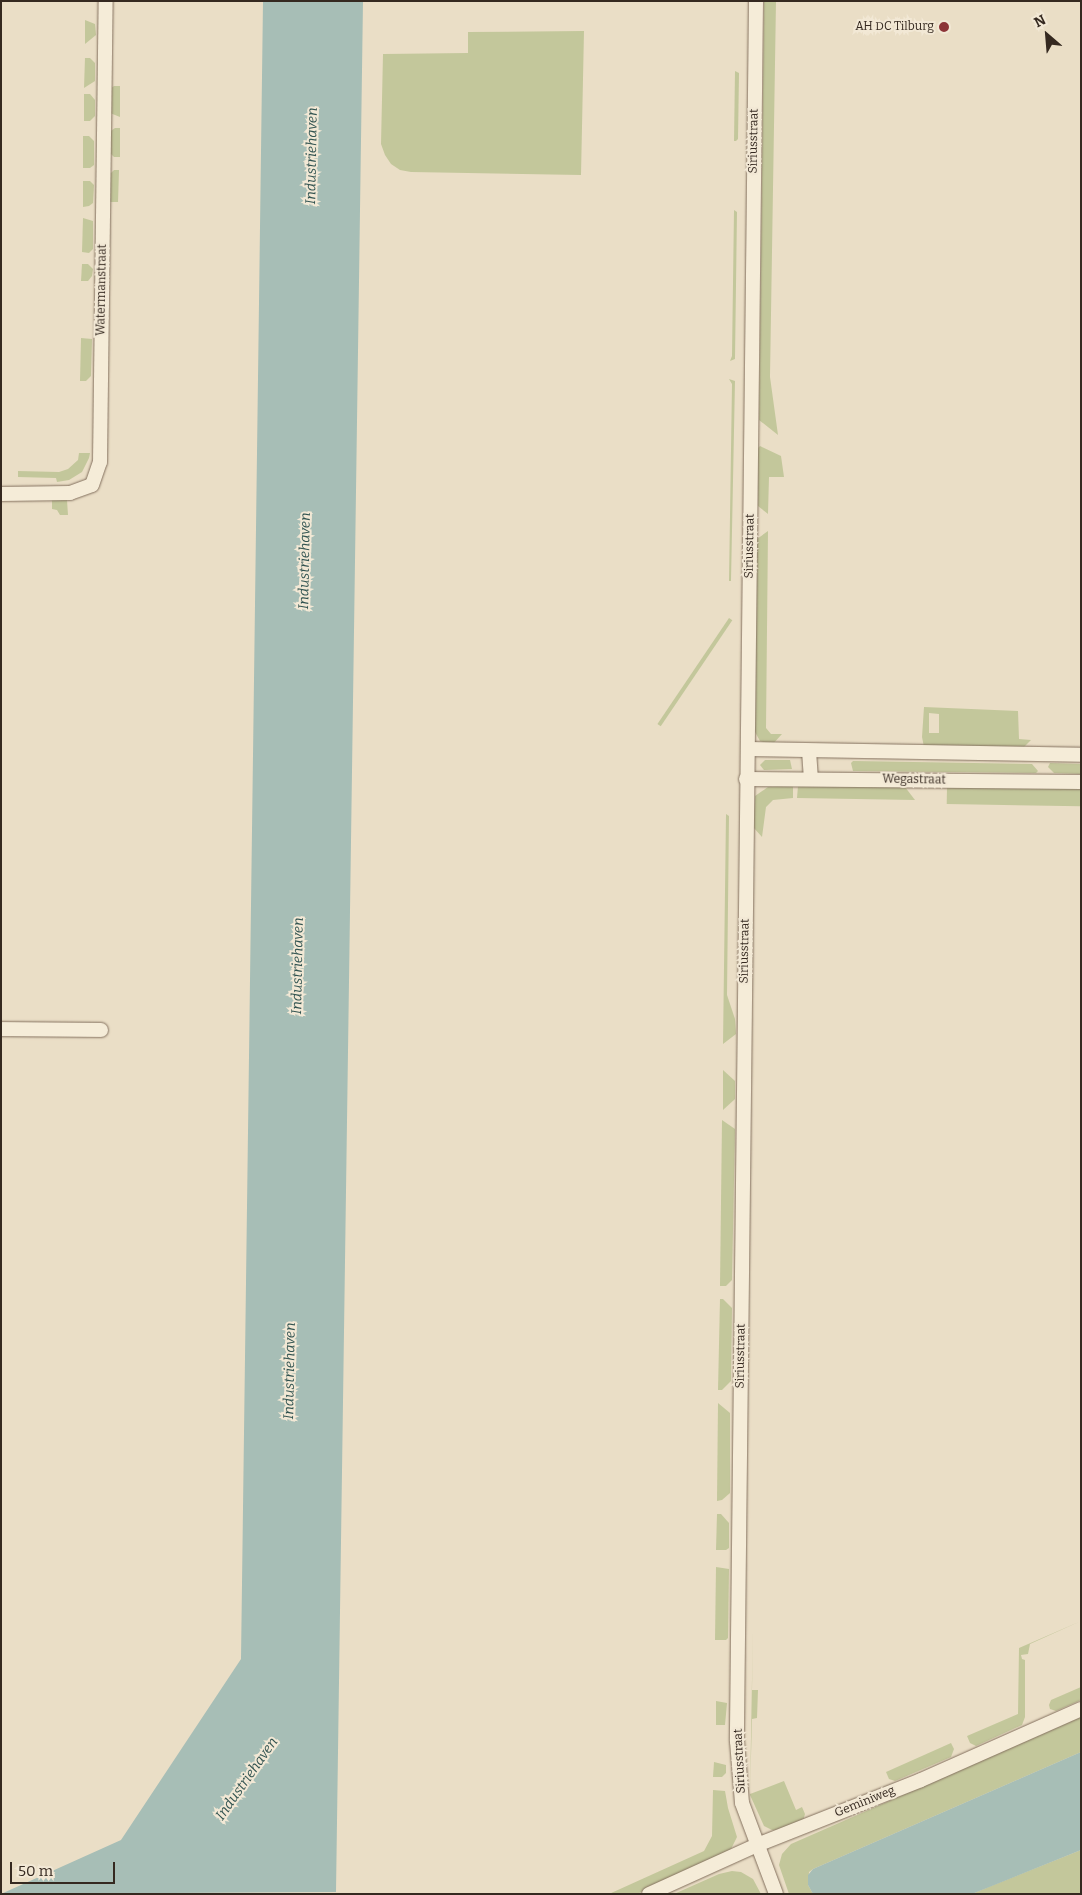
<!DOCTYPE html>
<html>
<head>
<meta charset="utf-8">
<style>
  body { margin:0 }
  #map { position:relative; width:1082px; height:1895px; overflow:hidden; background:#eadec6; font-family:Bitter,serif }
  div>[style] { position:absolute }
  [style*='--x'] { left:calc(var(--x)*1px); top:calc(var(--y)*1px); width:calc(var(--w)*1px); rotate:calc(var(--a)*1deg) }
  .green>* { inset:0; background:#c3c79b; transform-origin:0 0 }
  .water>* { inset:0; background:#a7beb6 }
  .roads { filter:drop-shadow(0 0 1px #83705e) drop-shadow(0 0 1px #83705e) }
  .street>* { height:14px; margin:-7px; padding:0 7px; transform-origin:7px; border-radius:7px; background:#f5ecd8 }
  .dots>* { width:14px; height:14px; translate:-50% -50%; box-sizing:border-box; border:2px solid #f2e8d5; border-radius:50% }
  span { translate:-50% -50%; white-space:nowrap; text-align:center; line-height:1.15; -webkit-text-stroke:4px #f2e8d5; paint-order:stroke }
  .poi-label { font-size:12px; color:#352920 }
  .right { translate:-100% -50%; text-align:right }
  .street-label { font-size:12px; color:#352920 }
  .water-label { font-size:14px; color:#315350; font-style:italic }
  .frame { position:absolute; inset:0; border:2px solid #352920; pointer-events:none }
  .north { position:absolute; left:1022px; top:10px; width:50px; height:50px; -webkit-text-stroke:4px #f2e8d5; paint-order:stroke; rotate:333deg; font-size:14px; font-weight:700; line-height:20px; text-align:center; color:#352920 }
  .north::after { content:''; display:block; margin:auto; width:18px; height:22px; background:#352920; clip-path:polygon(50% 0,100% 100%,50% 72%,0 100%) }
  .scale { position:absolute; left:10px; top:1862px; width:105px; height:22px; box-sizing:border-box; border:2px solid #352920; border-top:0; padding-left:6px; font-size:15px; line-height:18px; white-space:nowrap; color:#352920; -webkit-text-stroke:4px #f2e8d5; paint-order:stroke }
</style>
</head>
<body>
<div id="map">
  <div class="green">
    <i style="clip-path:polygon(764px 1px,776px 1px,770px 377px,778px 435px,759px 420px)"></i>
    <i style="clip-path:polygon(85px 20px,95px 24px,96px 35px,85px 44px)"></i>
    <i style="clip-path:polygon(584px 31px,581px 175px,411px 172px,400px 170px,391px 164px,385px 155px,381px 144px,383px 54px,468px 53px,468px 32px)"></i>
    <i style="clip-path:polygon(85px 58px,90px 58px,95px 63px,95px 81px,84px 88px)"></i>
    <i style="clip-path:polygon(735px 71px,739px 73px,738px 139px,736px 141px,734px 141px)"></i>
    <i style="clip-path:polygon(114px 86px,120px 86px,120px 117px,110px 113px,110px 89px)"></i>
    <i style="clip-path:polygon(84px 94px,90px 94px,95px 100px,95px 116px,90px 121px,84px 121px)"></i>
    <i style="clip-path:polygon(115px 128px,120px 128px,120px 157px,114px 157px,109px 152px,109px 132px)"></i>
    <i style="clip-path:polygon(83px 136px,89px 136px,94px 141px,94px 165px,90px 168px,83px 168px)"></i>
    <i style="clip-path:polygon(114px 170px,119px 170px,118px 202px,108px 202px,109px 175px)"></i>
    <i style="clip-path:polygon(83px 181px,90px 181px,94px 185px,93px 203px,89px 206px,83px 207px)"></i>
    <i style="clip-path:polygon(734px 210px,737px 212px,735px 359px,730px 361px,732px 356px)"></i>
    <i style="clip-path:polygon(83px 218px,93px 221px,93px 249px,89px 253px,82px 252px)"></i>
    <i style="clip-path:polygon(82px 264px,88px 264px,93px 269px,92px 276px,88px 281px,81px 281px)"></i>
    <i style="clip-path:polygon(81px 338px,92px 339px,91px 376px,86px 381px,80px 381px)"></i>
    <i style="clip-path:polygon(729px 379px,735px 381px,731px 581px,729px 581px,732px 384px)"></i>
    <i style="clip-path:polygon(760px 446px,781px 456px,784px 477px,769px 477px,768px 514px,758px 506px,758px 448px)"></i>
    <i style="clip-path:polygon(79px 453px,90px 453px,89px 458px,82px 472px,69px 480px,57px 482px,56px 478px,18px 477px,18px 471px,59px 472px,68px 469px,78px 460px)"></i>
    <i style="clip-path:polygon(52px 497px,67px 500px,68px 515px,60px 515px,57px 510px,52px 509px)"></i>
    <i style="clip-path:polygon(768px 531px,766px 728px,771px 734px,782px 734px,772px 745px,760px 741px,755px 732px,757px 539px)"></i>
    <i style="left:729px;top:618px;width:4px;height:128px;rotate:34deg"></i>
    <i style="clip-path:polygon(evenodd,924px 707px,1018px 711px,1019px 739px,1031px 740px,1023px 748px,924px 747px,922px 737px,924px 707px,929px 713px,939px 714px,939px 733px,929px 733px,929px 713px)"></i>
    <i style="clip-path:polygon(765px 760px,790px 760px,792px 769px,764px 770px,760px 765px)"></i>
    <i style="clip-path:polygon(853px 761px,1032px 764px,1038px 771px,1036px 773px,853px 771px,851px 763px)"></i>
    <i style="clip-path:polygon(1050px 763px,1081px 764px,1081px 774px,1054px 773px,1048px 767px)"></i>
    <i style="clip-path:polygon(793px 785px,793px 798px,773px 800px,766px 807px,762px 837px,753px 827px,755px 796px,768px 787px)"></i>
    <i style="clip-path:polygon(798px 786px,905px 787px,915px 800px,797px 798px)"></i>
    <i style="left:947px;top:787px;width:134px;height:17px;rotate:1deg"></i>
    <i style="clip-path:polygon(726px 814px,729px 816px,727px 995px,735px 1019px,736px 1034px,723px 1044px)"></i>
    <i style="clip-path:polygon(723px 1070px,735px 1081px,735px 1099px,723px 1110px)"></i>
    <i style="clip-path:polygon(722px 1120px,735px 1129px,732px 1280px,726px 1286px,720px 1286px)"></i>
    <i style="clip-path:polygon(720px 1299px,723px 1299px,732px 1308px,731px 1381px,722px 1390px,718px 1390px)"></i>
    <i style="clip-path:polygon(718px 1403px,730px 1413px,730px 1493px,722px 1500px,717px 1501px)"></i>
    <i style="clip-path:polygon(717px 1514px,721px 1514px,729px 1523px,729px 1548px,726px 1550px,716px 1550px)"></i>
    <i style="clip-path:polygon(716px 1567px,729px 1569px,728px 1638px,726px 1640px,715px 1640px)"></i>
    <i style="clip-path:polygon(753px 1621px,752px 1690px,758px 1690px,757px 1718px,752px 1719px,750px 1794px,784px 1781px,796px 1810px,802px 1807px,805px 1814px,803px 1821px,782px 1830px,772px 1830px,764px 1826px,750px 1795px)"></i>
    <i style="clip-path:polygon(1081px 1621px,1030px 1644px,1028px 1654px,1021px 1655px,1022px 1659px,1025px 1660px,1025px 1717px,1022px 1725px,976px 1746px,970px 1743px,967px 1736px,1018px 1714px,1019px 1648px)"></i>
    <i style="clip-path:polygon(1081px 1687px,1081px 1700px,1056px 1711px,1050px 1709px,1049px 1705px,1051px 1700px)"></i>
    <i style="clip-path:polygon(716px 1701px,727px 1703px,725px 1725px,716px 1725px)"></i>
    <i style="clip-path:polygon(1081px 1717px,1081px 1752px,813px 1869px,809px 1872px,808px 1885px,813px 1894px,789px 1894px,779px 1865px,782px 1854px,791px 1844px)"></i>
    <i style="clip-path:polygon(951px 1743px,954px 1749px,951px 1757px,895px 1781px,889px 1779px,886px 1772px)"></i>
    <i style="clip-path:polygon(714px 1762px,726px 1765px,726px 1773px,722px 1777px,713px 1777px)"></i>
    <i style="clip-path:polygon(713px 1790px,725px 1791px,728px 1808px,737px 1837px,730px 1851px,637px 1894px,609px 1894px,704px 1851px,712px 1836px)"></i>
    <i style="clip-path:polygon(1081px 1850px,1081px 1894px,972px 1894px,991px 1886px)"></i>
    <i style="clip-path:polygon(732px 1871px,741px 1872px,753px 1879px,761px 1894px,674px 1894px,719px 1874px)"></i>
  </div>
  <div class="water">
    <i style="clip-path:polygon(263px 1px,363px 1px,336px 1892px,1px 1894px,121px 1840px,241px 1659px)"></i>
    <i style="clip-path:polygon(1081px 1752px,1081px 1850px,972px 1894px,813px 1894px,808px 1885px,808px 1875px,813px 1869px)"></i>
  </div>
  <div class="roads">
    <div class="street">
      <i style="--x:756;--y:1;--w:1740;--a:90.63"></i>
      <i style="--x:737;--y:1741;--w:62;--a:85.4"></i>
      <i style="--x:742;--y:1803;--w:97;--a:69.5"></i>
      <i style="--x:1;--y:494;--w:69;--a:-0.8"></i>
      <i style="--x:70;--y:493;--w:23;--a:-20"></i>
      <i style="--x:92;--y:485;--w:24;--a:-71"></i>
      <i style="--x:100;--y:462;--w:461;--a:-89.3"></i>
      <i style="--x:748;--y:749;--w:333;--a:1"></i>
      <i style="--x:809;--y:751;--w:28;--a:86"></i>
      <i style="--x:746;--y:779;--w:335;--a:0.5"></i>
      <i style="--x:1;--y:1029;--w:100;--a:0.6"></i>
      <i style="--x:649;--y:1894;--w:119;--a:-24.4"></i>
      <i style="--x:757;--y:1845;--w:176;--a:-21.6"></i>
      <i style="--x:921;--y:1780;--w:175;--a:-23.9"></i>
    </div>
  </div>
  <div class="dots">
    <i style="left:944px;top:27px;background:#8c3437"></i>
  </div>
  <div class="poi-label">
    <span class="right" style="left:934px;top:27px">AH DC Tilburg</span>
  </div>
  <div class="street-label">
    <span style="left:754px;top:141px;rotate:-89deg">Siriusstraat</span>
    <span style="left:102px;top:290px;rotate:-89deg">Watermanstraat</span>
    <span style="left:750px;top:546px;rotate:-89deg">Siriusstraat</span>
    <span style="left:914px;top:780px;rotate:1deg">Wegastraat</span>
    <span style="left:745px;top:951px;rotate:-89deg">Siriusstraat</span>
    <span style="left:741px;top:1356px;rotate:-89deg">Siriusstraat</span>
    <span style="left:740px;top:1761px;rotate:-93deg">Siriusstraat</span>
    <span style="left:865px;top:1802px;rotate:-22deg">Geminiweg</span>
  </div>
  <div class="water-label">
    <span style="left:312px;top:156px;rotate:-89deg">Industriehaven</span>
    <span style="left:305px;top:561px;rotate:-89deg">Industriehaven</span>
    <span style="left:298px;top:966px;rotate:-89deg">Industriehaven</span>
    <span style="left:290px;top:1371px;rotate:-89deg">Industriehaven</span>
    <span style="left:247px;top:1779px;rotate:-55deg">Industriehaven</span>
  </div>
  <div class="frame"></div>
  <div class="north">N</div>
  <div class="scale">50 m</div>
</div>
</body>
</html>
